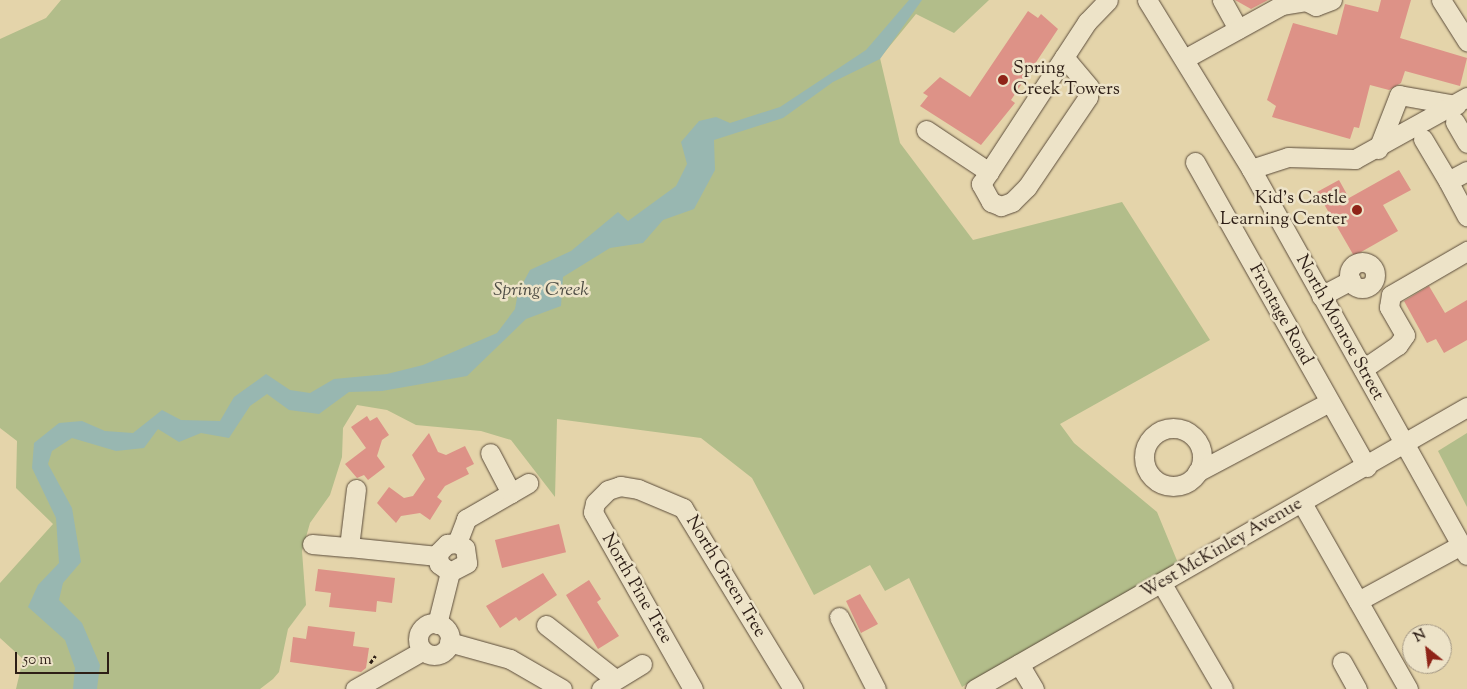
<!DOCTYPE html>
<html>
<head>
<meta charset="utf-8">
<style>
  body { margin:0 }
  #map { position:relative; width:1467px; height:689px; overflow:hidden; background:#e4d4aa; font-family:"Sorts Mill Goudy",serif }
  div>[style] { position:absolute }
  [style*='--x'] { left:calc(var(--x)*1px); top:calc(var(--y)*1px); width:calc(var(--w)*1px); rotate:calc(var(--a)*1deg) }
  .green>* { inset:0; background:#b2bd8a }
  .water>* { inset:0; background:#98b7b1 }
  .building>* { inset:0; background:#dd9287; transform-origin:0 0 }
  .path>* { height:2.5px; margin-top:-1.25px; transform-origin:0; background:repeating-linear-gradient(90deg,#2d1e16 0 4px,transparent 0 6.5px) }
  .roads { filter:drop-shadow(0 0 1px #5b4c3b) drop-shadow(0 0 1px #5b4c3b) }
  .minor>* { height:19px; margin:-9.5px; padding:0 9.5px; transform-origin:9.5px; border-radius:9.5px; background:#ede3c8 }
  .minor>.ring { margin:-9.5px; padding:0; box-sizing:content-box; background:none; border:19px solid #ede3c8; border-radius:50% }
  .dots>* { width:14px; height:14px; translate:-50% -50%; box-sizing:border-box; border:2px solid #ede3c8; border-radius:50% }
  span { translate:-50% -50%; white-space:nowrap; text-align:center; line-height:1.15; -webkit-text-stroke:5px #ede3c8; paint-order:stroke }
  .poi-label { font-size:18px; color:#2d1e16 }
  .left { translate:0 -50%; text-align:left }
  .right { translate:-100% -50%; text-align:right }
  .street-label { font-size:18px; color:#2d1e16 }
  .water-label { font-size:19px; color:#4d4c44; font-style:italic }
  .north { position:absolute; left:1402px; top:624px; width:50px; height:50px; box-sizing:border-box; background:#ede3c8; border:1px solid #a09481; border-radius:50%; rotate:331deg; font-size:14px; font-weight:700; line-height:20px; text-align:center; color:#2d1e16 }
  .north::after { content:''; display:block; margin:auto; width:18px; height:22px; background:#8f2418; clip-path:polygon(50% 0,100% 100%,50% 72%,0 100%) }
  .scale { position:absolute; left:15px; top:652px; width:94px; height:22px; box-sizing:border-box; border:2px solid #2d1e16; border-top:0; padding-left:6px; font-size:15px; line-height:18px; white-space:nowrap; color:#2d1e16; -webkit-text-stroke:4px #ede3c8; paint-order:stroke }
</style>
</head>
<body>
<div id="map">
  <div class="green">
    <i style="clip-path:polygon(61px 0,989px 0,954px 33px,916px 14px,880px 58px,900px 143px,973px 240px,1122px 202px,1210px 340px,1060px 424px,1074px 443px,1157px 512px,1178px 563px,962px 687px,909px 578px,885px 591px,870px 565px,814px 595px,752px 478px,701px 438px,557px 419px,555px 497px,511px 440px,481px 431px,416px 425px,387px 410px,357px 405px,343px 428px,342px 457px,330px 495px,310px 523px,302px 551px,306px 605px,288px 629px,279px 672px,273px 679px,260px 689px,16px 689px,23px 659px,0 638px,0 583px,53px 524px,16px 488px,17px 441px,0 428px,0 39px,46px 18px)"></i>
    <i style="clip-path:polygon(1467px 433px,1467px 507px,1438px 451px)"></i>
  </div>
  <div class="water">
    <i style="clip-path:polygon(909px 0,922px 0,880px 59px,833px 82px,783px 118px,714px 140px,715px 170px,694px 209px,663px 220px,643px 243px,610px 248px,563px 277px,561px 306px,526px 319px,467px 376px,382px 391px,349px 392px,319px 414px,289px 410px,267px 394px,250px 406px,229px 438px,201px 433px,179px 442px,158px 429px,144px 448px,116px 451px,72px 438px,52px 451px,48px 464px,72px 508px,81px 562px,63px 583px,59px 600px,82px 623px,100px 665px,97px 689px,73px 689px,75px 668px,65px 640px,28px 607px,38px 585px,59px 563px,56px 518px,32px 468px,34px 443px,59px 423px,82px 421px,105px 431px,133px 433px,162px 410px,181px 420px,220px 421px,234px 397px,266px 374px,290px 390px,310px 393px,334px 379px,387px 374px,423px 365px,497px 333px,515px 309px,518px 292px,530px 270px,571px 251px,618px 212px,628px 221px,676px 186px,687px 164px,681px 142px,699px 121px,716px 117px,730px 123px,780px 107px,866px 50px)"></i>
  </div>
  <div class="building">
    <i style="clip-path:polygon(1235px 0,1268px 0,1251px 9px)"></i>
    <i style="clip-path:polygon(1381px 0,1411px 0,1400px 38px,1467px 58px,1460px 86px,1405px 71px,1401px 83px,1389px 90px,1370px 85px,1359px 128px,1354px 127px,1350px 139px,1272px 117px,1276px 106px,1267px 100px,1293px 23px,1337px 35px,1345px 4px,1378px 12px)"></i>
    <i style="clip-path:polygon(1028px 11px,1038px 18px,1041px 14px,1058px 29px,1011px 100px,1015px 103px,981px 145px,920px 106px,928px 96px,923px 93px,940px 77px,970px 97px)"></i>
    <i style="clip-path:polygon(1399px 170px,1411px 190px,1383px 205px,1398px 231px,1354px 256px,1317px 192px,1339px 180px,1349px 198px)"></i>
    <i style="clip-path:polygon(1429px 286px,1445px 313px,1467px 300px,1467px 340px,1444px 353px,1436px 339px,1427px 343px,1404px 301px)"></i>
    <i style="clip-path:polygon(367px 416px,370px 421px,377px 417px,389px 435px,382px 440px,377px 456px,385px 467px,368px 480px,364px 475px,357px 478px,345px 464px,366px 448px,351px 427px)"></i>
    <i style="clip-path:polygon(429px 433px,438px 452px,446px 455px,465px 446px,474px 464px,466px 468px,469px 474px,445px 486px,437px 497px,442px 501px,430px 520px,420px 513px,401px 516px,396px 523px,377px 503px,389px 487px,404px 498px,413px 496px,425px 479px,412px 455px)"></i>
    <i style="left:559px;top:524px;width:29px;height:66px;rotate:76deg"></i>
    <i style="clip-path:polygon(318px 569px,395px 578px,392px 603px,377px 601px,376px 612px,329px 607px,331px 593px,315px 591px)"></i>
    <i style="clip-path:polygon(543px 573px,557px 595px,519px 621px,516px 617px,500px 628px,486px 606px)"></i>
    <i style="clip-path:polygon(589px 580px,601px 599px,597px 602px,619px 636px,598px 649px,566px 595px)"></i>
    <i style="clip-path:polygon(860px 594px,878px 624px,861px 633px,846px 601px)"></i>
    <i style="clip-path:polygon(308px 626px,355px 632px,353px 646px,369px 648px,366px 668px,361px 672px,290px 662px,293px 637px,306px 639px)"></i>
  </div>
  <div class="path">
    <i style="--x:370;--y:663;--w:9;--a:-54"></i>
  </div>
  <div class="roads">
    <div class="minor">
      <i style="--x:1147;--y:0;--w:198;--a:58.4"></i>
      <i style="--x:1251;--y:169;--w:442;--a:60.8"></i>
      <i style="--x:1222;--y:0;--w:33;--a:61"></i>
      <i style="--x:1441;--y:0;--w:49;--a:57.6"></i>
      <i style="--x:1281;--y:5;--w:25;--a:-9"></i>
      <i style="--x:1306;--y:1;--w:11;--a:27"></i>
      <i style="--x:1316;--y:6;--w:17;--a:-21"></i>
      <i style="--x:1064;--y:57;--w:39;--a:50"></i>
      <i style="--x:1089;--y:87;--w:10;--a:96"></i>
      <i style="--x:1088;--y:97;--w:109;--a:124.1"></i>
      <i style="--x:1027;--y:187;--w:21;--a:135"></i>
      <i style="--x:1012;--y:202;--w:12;--a:160"></i>
      <i style="--x:1001;--y:206;--w:11;--a:-158"></i>
      <i style="--x:991;--y:202;--w:21;--a:-119"></i>
      <i style="--x:981;--y:184;--w:194;--a:-56.8"></i>
      <i style="--x:1087;--y:22;--w:30;--a:-46"></i>
      <i style="--x:1186;--y:58;--w:120;--a:-28.9"></i>
      <i style="--x:1455;--y:122;--w:24;--a:60"></i>
      <i style="--x:926;--y:130;--w:76;--a:33.7"></i>
      <i style="--x:1423;--y:139;--w:49;--a:59.2"></i>
      <i style="--x:1378;--y:149;--w:58;--a:-68.7"></i>
      <i style="--x:1399;--y:95;--w:58;--a:10"></i>
      <i style="--x:1195;--y:162;--w:350;--a:60.6"></i>
      <i style="--x:1251;--y:169;--w:39;--a:-18"></i>
      <i style="--x:1288;--y:157;--w:67;--a:1.7"></i>
      <i style="--x:1355;--y:159;--w:128;--a:-29"></i>
      <i style="--x:1467;--y:171;--w:21;--a:152"></i>
      <i style="--x:1448;--y:181;--w:40;--a:62"></i>
      <i class="ring" style="left:1349px;top:262px;width:7px;height:7px"></i>
      <i style="--x:1321;--y:296;--w:34;--a:-28"></i>
      <i style="--x:1363;--y:369;--w:42;--a:-34.4"></i>
      <i style="--x:1398;--y:345;--w:12;--a:-55"></i>
      <i style="--x:1405;--y:335;--w:32;--a:-120"></i>
      <i style="--x:1389;--y:307;--w:12;--a:-81"></i>
      <i style="--x:1391;--y:295;--w:88;--a:-30.1"></i>
      <i class="ring" style="left:1144px;top:428px;width:39px;height:39px"></i>
      <i style="--x:1197;--y:472;--w:149;--a:-27.9"></i>
      <i style="--x:356;--y:489;--w:58;--a:96.9"></i>
      <i style="--x:349;--y:547;--w:89;--a:5.8"></i>
      <i style="--x:511;--y:493;--w:20;--a:-30"></i>
      <i style="--x:1302;--y:503;--w:214;--a:60.3"></i>
      <i style="--x:457;--y:543;--w:26;--a:-69"></i>
      <i style="--x:466;--y:519;--w:52;--a:-30"></i>
      <i style="--x:511;--y:493;--w:45;--a:-117.7"></i>
      <i style="--x:312;--y:544;--w:37;--a:5"></i>
      <i style="--x:1162;--y:584;--w:121;--a:59.8"></i>
      <i style="--x:1358;--y:601;--w:117;--a:-28.5"></i>
      <i style="--x:839;--y:617;--w:81;--a:62.8"></i>
      <i class="ring" style="left:418px;top:623px;width:13px;height:13px"></i>
      <i style="--x:437;--y:624;--w:54;--a:-76"></i>
      <i style="--x:450;--y:572;--w:14;--a:-144"></i>
      <i style="--x:439;--y:564;--w:11;--a:-95"></i>
      <i style="--x:438;--y:553;--w:13;--a:-45"></i>
      <i style="--x:447;--y:544;--w:10;--a:-6"></i>
      <i style="--x:457;--y:543;--w:9;--a:32"></i>
      <i style="--x:465;--y:548;--w:15;--a:82"></i>
      <i style="--x:467;--y:563;--w:19;--a:152"></i>
      <i style="--x:546;--y:625;--w:88;--a:38"></i>
      <i style="--x:449;--y:642;--w:63;--a:15.6"></i>
      <i style="--x:510;--y:659;--w:60;--a:30"></i>
      <i style="--x:1342;--y:662;--w:31;--a:61"></i>
      <i style="--x:1019;--y:664;--w:29;--a:59"></i>
      <i style="--x:355;--y:689;--w:77;--a:-29.6"></i>
      <i style="--x:601;--y:689;--w:48;--a:-31.4"></i>
      <i style="--x:693;--y:689;--w:203;--a:-119.5"></i>
      <i style="--x:593;--y:512;--w:9;--a:-77"></i>
      <i style="--x:595;--y:503;--w:18;--a:-45"></i>
      <i style="--x:608;--y:490;--w:13;--a:-18"></i>
      <i style="--x:620;--y:486;--w:18;--a:9"></i>
      <i style="--x:638;--y:489;--w:49;--a:22.9"></i>
      <i style="--x:683;--y:508;--w:212;--a:58.7"></i>
      <i style="--x:975;--y:689;--w:567;--a:-29.82"></i>
    </div>
  </div>
  <div class="dots">
    <i style="left:1003px;top:80px;background:#8f2418"></i>
    <i style="left:1357px;top:210px;background:#8f2418"></i>
  </div>
  <div class="poi-label">
    <span class="left" style="left:1013px;top:80px">Spring<br>Creek Towers</span>
    <span class="right" style="left:1347px;top:210px">Kid's Castle<br>Learning Center</span>
  </div>
  <div class="street-label">
    <span style="left:1280px;top:315px;rotate:61deg">Frontage Road</span>
    <span style="left:1339px;top:328px;rotate:61deg">North Monroe Street</span>
    <span style="left:1222px;top:549px;rotate:-30deg">West McKinley Avenue</span>
    <span style="left:725px;top:577px;rotate:59deg">North Green Tree</span>
    <span style="left:636px;top:589px;rotate:60deg">North Pine Tree</span>
  </div>
  <div class="water-label">
    <span style="left:541px;top:291px">Spring Creek</span>
  </div>
  <div class="north">N</div>
  <div class="scale">50 m</div>
</div>
</body>
</html>
